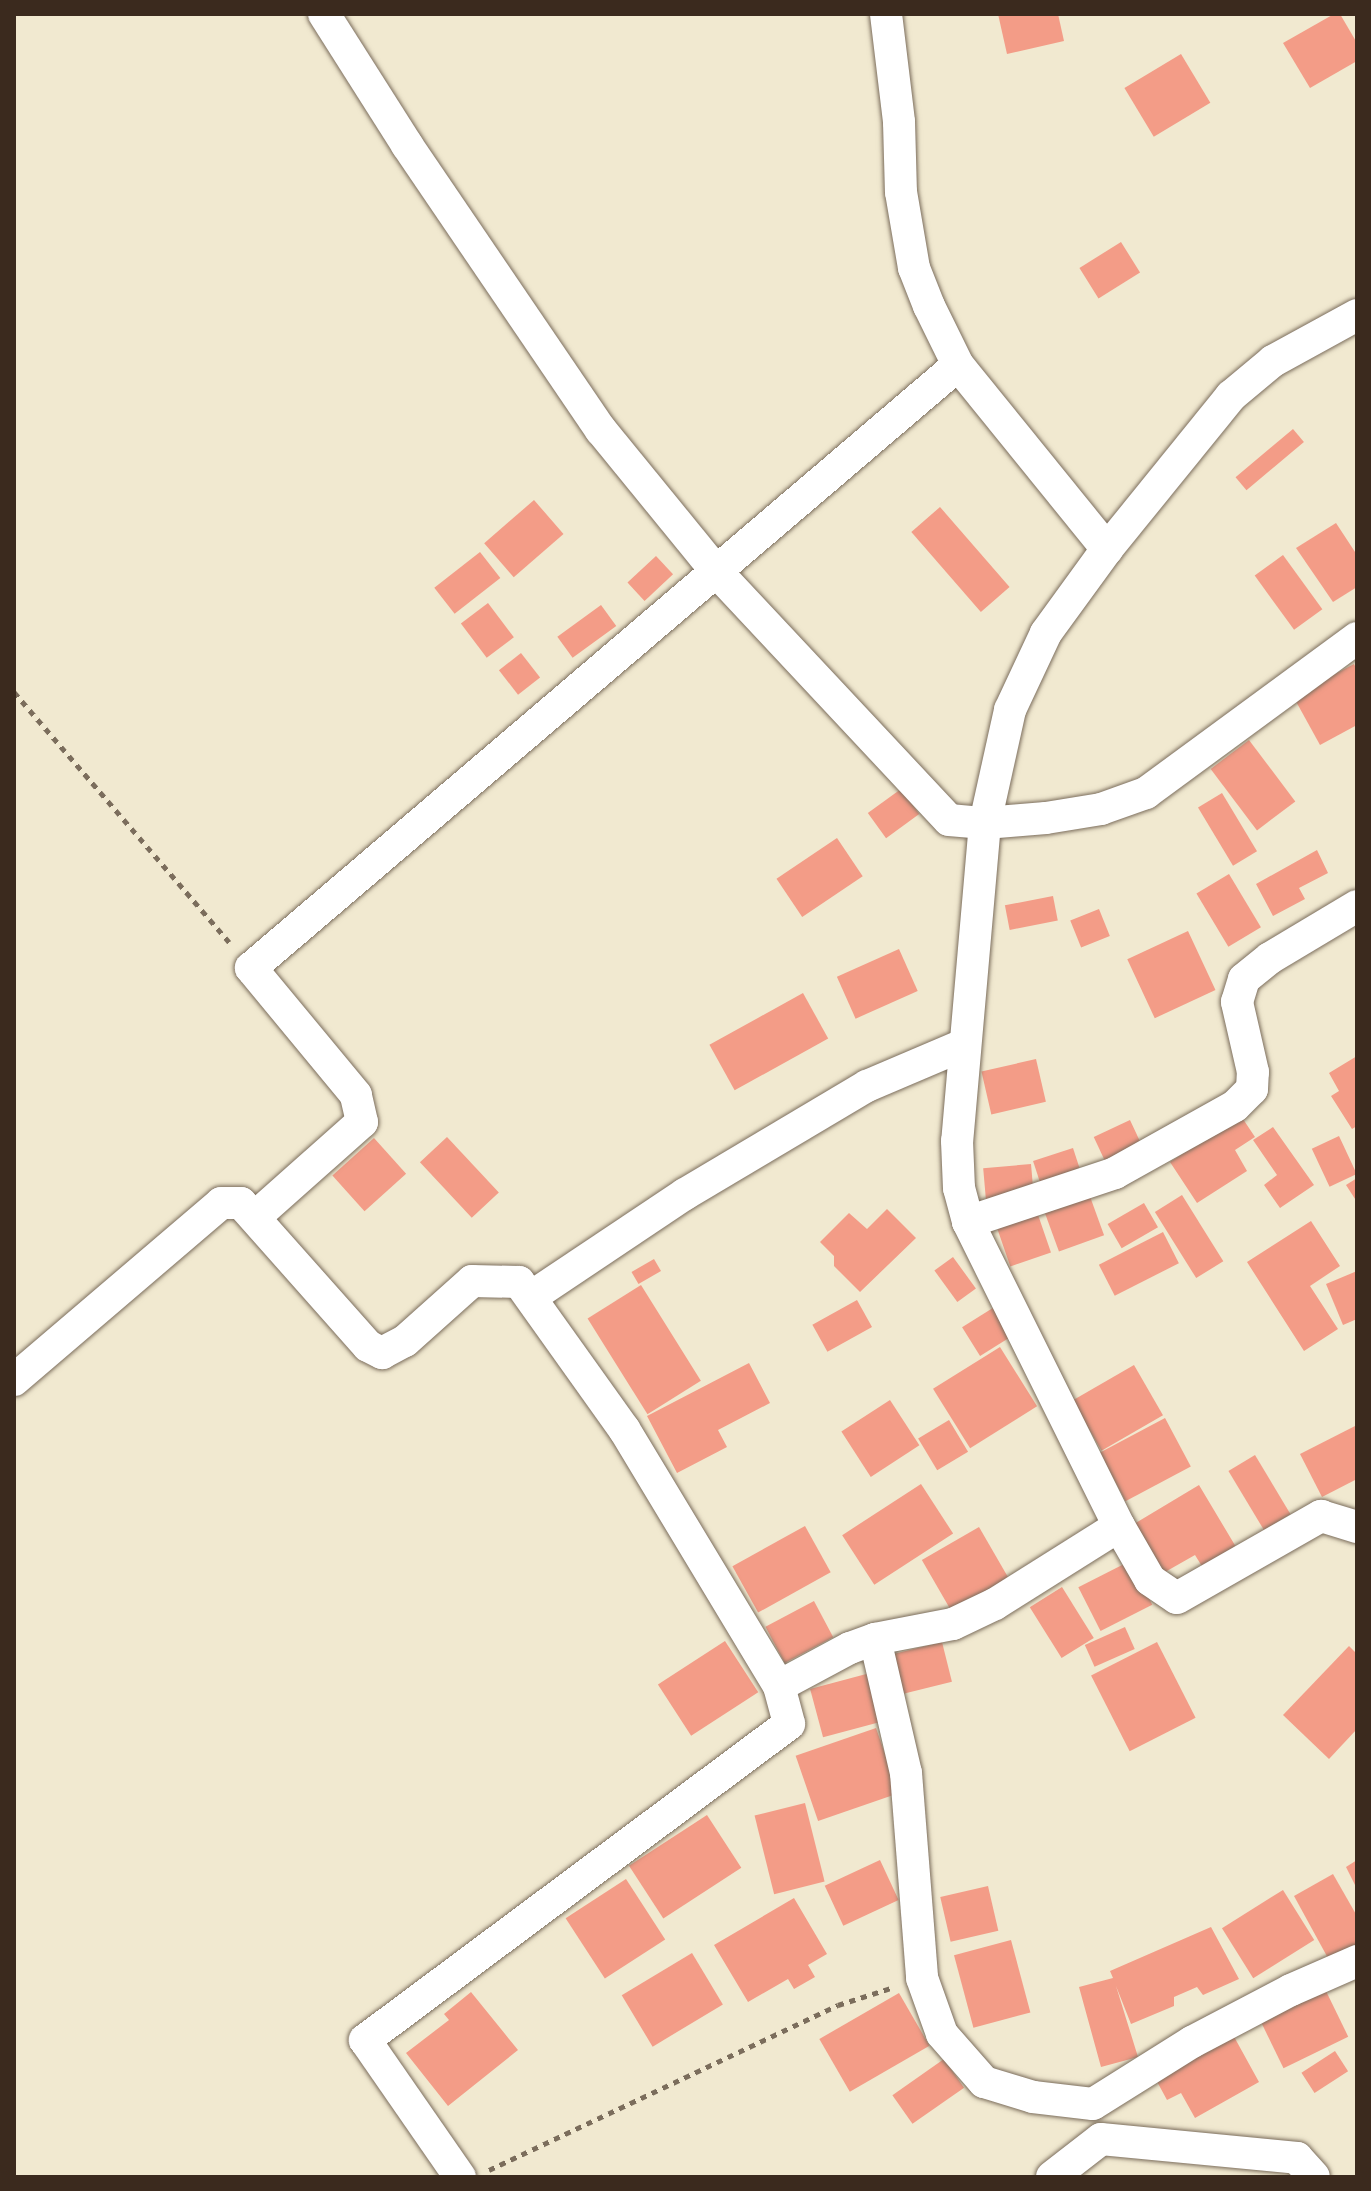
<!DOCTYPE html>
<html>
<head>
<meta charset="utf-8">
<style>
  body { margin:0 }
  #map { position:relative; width:1371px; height:2191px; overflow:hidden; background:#f1e9d0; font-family:"Libre Caslon Text",serif }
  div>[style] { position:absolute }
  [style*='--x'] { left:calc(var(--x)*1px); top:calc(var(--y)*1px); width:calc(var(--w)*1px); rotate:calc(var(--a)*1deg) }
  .building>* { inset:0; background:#f39c87; transform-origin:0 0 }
  .path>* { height:5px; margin-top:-2.5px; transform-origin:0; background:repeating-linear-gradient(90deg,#7b6d5c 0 6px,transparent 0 12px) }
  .roads { filter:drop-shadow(0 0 2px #7b6d5c) drop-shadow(0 0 2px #7b6d5c) }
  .minor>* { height:32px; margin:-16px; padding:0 16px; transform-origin:16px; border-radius:16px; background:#fff }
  span { translate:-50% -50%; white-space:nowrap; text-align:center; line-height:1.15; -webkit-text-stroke:6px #fbf7ec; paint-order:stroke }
  .frame { position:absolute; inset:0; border:16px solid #3b2a1e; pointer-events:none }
</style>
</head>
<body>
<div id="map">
  <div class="building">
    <i style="clip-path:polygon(998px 14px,1058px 14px,1064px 41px,1007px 54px)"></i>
    <i style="clip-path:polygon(1334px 14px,1340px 14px,1357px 43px,1357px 61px,1310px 88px,1283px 43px)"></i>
    <i style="left:1181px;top:54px;width:57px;height:66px;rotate:59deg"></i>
    <i style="left:1121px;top:242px;width:36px;height:49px;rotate:58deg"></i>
    <i style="left:1293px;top:429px;width:17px;height:75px;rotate:50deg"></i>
    <i style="left:534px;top:500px;width:45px;height:66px;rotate:49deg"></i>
    <i style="left:940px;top:507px;width:106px;height:38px;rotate:49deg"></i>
    <i style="clip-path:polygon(1336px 523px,1357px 555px,1357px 587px,1333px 602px,1296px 548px)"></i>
    <i style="left:480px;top:552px;width:33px;height:58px;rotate:52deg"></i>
    <i style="left:1283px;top:555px;width:67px;height:35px;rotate:54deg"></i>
    <i style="left:656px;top:556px;width:25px;height:39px;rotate:47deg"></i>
    <i style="left:488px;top:603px;width:43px;height:34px;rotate:53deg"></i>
    <i style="left:601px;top:605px;width:26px;height:54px;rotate:54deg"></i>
    <i style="left:521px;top:653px;width:31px;height:28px;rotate:52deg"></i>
    <i style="clip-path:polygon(1354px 664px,1357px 670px,1357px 725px,1320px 745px,1293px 696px)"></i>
    <i style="left:1249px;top:740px;width:77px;height:48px;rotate:53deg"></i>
    <i style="left:901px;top:789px;width:31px;height:41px;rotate:54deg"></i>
    <i style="left:1222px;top:793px;width:68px;height:28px;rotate:59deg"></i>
    <i style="left:837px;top:838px;width:46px;height:73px;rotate:56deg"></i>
    <i style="clip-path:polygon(1317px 850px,1328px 873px,1299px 888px,1305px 899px,1273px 916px,1256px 884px)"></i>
    <i style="left:1229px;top:874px;width:62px;height:38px;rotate:59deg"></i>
    <i style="left:1053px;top:896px;width:25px;height:49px;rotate:79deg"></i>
    <i style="left:1099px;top:909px;width:29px;height:31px;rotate:68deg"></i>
    <i style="left:1188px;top:931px;width:65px;height:67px;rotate:65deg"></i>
    <i style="left:899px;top:949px;width:46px;height:68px;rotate:66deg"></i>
    <i style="left:803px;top:993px;width:52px;height:107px;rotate:61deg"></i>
    <i style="clip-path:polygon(1357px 1056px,1357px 1126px,1352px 1129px,1331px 1096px,1339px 1091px,1329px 1073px)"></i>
    <i style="left:1036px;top:1059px;width:44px;height:56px;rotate:77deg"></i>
    <i style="clip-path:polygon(1241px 1116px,1255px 1137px,1235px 1150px,1247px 1171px,1197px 1203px,1170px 1162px)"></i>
    <i style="left:1130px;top:1120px;width:29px;height:40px;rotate:65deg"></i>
    <i style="clip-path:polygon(1273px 1127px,1314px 1185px,1280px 1208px,1264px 1185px,1277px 1175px,1253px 1140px)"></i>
    <i style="left:1339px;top:1136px;width:42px;height:30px;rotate:65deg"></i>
    <i style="left:447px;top:1137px;width:76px;height:37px;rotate:47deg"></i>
    <i style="left:374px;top:1138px;width:48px;height:56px;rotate:48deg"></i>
    <i style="left:1073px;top:1148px;width:29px;height:42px;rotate:72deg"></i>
    <i style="left:1031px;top:1164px;width:32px;height:48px;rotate:85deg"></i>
    <i style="clip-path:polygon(1357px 1178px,1357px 1202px,1346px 1185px)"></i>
    <i style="left:1088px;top:1191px;width:47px;height:48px;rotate:70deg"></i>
    <i style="left:1182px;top:1195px;width:78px;height:32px;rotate:58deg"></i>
    <i style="left:1144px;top:1203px;width:28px;height:42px;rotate:60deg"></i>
    <i style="clip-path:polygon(887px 1209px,916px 1238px,860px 1292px,834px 1266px,834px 1256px,820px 1242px,849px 1213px,867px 1229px)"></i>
    <i style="left:1036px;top:1209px;width:46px;height:43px;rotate:71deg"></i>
    <i style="clip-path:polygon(1311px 1221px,1340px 1266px,1310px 1286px,1338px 1329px,1304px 1351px,1247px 1262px)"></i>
    <i style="left:1163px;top:1232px;width:35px;height:72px;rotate:63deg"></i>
    <i style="left:953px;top:1257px;width:39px;height:23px;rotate:54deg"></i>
    <i style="left:654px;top:1259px;width:14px;height:26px;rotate:60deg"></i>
    <i style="clip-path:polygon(1357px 1271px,1357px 1319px,1343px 1325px,1326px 1284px)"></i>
    <i style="left:641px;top:1285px;width:113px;height:63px;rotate:58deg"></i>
    <i style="left:857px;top:1300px;width:31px;height:51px;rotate:61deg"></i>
    <i style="left:996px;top:1306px;width:34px;height:40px;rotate:58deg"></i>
    <i style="left:1000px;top:1347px;width:70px;height:79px;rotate:58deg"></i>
    <i style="clip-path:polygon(749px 1363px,770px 1403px,718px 1430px,727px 1447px,677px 1473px,647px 1416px)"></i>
    <i style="left:1134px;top:1365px;width:58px;height:71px;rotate:60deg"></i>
    <i style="left:890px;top:1400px;width:54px;height:58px;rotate:57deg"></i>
    <i style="left:1165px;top:1418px;width:55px;height:74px;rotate:62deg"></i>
    <i style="left:949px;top:1420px;width:37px;height:36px;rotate:59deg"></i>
    <i style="clip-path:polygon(1357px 1425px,1357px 1479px,1322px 1497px,1300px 1454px)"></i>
    <i style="left:1255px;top:1455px;width:69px;height:31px;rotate:59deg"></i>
    <i style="left:921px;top:1484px;width:59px;height:94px;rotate:57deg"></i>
    <i style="clip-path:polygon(1199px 1485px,1236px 1547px,1203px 1568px,1195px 1555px,1158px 1576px,1129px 1527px)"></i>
    <i style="left:805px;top:1526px;width:53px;height:83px;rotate:61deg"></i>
    <i style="left:979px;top:1527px;width:61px;height:66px;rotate:60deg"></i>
    <i style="left:1130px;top:1561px;width:49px;height:58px;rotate:63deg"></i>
    <i style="left:1062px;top:1587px;width:60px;height:38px;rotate:58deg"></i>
    <i style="left:814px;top:1601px;width:41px;height:55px;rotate:62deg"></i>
    <i style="left:1125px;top:1627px;width:24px;height:44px;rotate:66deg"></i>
    <i style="left:725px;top:1641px;width:61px;height:80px;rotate:57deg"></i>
    <i style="left:942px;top:1642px;width:41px;height:51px;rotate:76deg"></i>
    <i style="left:1157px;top:1642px;width:85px;height:74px;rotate:63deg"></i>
    <i style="clip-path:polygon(1349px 1646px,1357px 1654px,1357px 1729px,1329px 1759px,1283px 1715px)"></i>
    <i style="left:870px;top:1673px;width:50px;height:62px;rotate:75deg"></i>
    <i style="left:876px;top:1728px;width:69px;height:85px;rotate:71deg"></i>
    <i style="left:805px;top:1803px;width:81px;height:52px;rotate:76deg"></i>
    <i style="left:707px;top:1815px;width:63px;height:93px;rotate:57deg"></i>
    <i style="left:880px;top:1860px;width:44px;height:61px;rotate:65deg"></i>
    <i style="clip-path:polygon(1357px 1860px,1357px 1889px,1346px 1867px)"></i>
    <i style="clip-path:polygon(1333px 1874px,1357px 1916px,1357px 1944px,1329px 1960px,1294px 1896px)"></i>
    <i style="left:626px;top:1879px;width:72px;height:72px;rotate:57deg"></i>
    <i style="left:988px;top:1886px;width:46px;height:49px;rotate:77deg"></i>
    <i style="left:1283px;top:1890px;width:59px;height:72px;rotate:58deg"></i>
    <i style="clip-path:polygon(794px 1898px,827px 1954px,808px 1965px,815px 1977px,794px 1989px,788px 1979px,748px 2002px,714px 1945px)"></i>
    <i style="clip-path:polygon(1211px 1927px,1239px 1979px,1203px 1995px,1197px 1987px,1174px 1997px,1174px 2006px,1131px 2024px,1116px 1986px,1138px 2057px,1101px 2067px,1079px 1987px,1113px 1978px,1110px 1971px)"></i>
    <i style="left:1011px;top:1940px;width:75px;height:59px;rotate:75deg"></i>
    <i style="left:692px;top:1953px;width:60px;height:82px;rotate:59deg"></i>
    <i style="left:1325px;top:1989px;width:53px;height:72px;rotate:64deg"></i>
    <i style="clip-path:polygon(471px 1992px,518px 2050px,448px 2106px,406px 2053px,449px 2020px,444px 2014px)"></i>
    <i style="left:899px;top:1993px;width:61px;height:92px;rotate:60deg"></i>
    <i style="clip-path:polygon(1232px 2033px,1259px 2082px,1195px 2118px,1181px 2093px,1167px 2100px,1154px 2076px)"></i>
    <i style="left:1335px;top:2051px;width:24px;height:40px;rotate:57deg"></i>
    <i style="left:944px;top:2059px;width:35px;height:63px;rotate:55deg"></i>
  </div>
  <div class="path">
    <i style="--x:14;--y:692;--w:330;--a:49.3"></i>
    <i style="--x:489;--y:2170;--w:386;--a:-25.3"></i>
    <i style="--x:838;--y:2005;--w:56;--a:-17.8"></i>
  </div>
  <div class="roads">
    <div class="minor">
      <i style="--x:324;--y:14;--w:155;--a:57.6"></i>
      <i style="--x:407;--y:145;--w:345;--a:55.8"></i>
      <i style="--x:601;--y:430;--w:181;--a:50.8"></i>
      <i style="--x:715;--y:570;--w:342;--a:46.9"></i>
      <i style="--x:949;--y:820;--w:36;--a:5"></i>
      <i style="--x:985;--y:823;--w:61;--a:-4.7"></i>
      <i style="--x:1046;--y:818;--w:56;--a:-9.3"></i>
      <i style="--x:1101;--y:809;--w:48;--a:-19.6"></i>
      <i style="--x:1146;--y:793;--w:262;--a:-36.3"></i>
      <i style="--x:886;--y:14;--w:109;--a:83.1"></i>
      <i style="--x:899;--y:122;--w:70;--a:88.4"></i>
      <i style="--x:901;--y:192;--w:77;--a:80.3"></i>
      <i style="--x:914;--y:268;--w:41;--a:68.5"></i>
      <i style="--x:929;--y:306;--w:66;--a:63.8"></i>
      <i style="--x:958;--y:365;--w:237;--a:51"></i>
      <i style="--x:1357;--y:315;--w:96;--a:151.3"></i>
      <i style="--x:1273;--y:361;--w:55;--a:140.2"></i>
      <i style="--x:1231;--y:396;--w:197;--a:129"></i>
      <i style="--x:1107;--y:549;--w:104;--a:126"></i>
      <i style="--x:1046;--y:633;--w:85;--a:115.1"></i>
      <i style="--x:1010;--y:710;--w:116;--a:102.5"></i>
      <i style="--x:985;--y:823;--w:319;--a:95"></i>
      <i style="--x:957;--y:1141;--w:47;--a:87.6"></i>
      <i style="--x:959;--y:1188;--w:35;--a:75"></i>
      <i style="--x:968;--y:1222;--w:339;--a:63.6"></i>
      <i style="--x:1119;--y:1526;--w:62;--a:60.1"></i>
      <i style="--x:1150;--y:1580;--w:32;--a:34"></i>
      <i style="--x:1177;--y:1598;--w:166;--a:-29.7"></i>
      <i style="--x:1321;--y:1516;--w:38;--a:17"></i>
      <i style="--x:255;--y:1217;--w:143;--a:-41.6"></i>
      <i style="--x:362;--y:1122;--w:28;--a:-103"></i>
      <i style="--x:356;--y:1095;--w:165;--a:-129.6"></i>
      <i style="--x:251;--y:968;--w:929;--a:-40.46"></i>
      <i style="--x:968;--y:1222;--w:155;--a:-18.4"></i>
      <i style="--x:1115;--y:1173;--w:137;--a:-29.2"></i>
      <i style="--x:1235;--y:1106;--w:24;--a:-45"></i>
      <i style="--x:1252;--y:1089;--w:17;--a:-87"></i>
      <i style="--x:1253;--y:1072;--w:72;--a:-102.9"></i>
      <i style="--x:1237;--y:1002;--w:24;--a:-73"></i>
      <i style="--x:1244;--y:979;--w:33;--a:-39"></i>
      <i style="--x:1270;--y:958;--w:101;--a:-30.9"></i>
      <i style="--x:531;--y:1297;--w:185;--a:-33.8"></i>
      <i style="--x:685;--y:1194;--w:212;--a:-30.7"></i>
      <i style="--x:867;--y:1086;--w:104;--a:-23.1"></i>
      <i style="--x:14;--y:1380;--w:272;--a:-40.5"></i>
      <i style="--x:221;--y:1203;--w:20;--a:0"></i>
      <i style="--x:241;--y:1203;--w:191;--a:48.4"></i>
      <i style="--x:368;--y:1346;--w:16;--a:27"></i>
      <i style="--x:382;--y:1353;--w:26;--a:-28"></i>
      <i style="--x:405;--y:1341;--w:90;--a:-41.8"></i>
      <i style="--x:472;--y:1281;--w:47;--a:1.2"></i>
      <i style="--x:519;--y:1282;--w:181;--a:54.5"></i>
      <i style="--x:624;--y:1429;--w:300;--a:58.9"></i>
      <i style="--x:779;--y:1686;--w:39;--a:75"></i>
      <i style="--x:789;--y:1724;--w:529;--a:143.3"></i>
      <i style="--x:365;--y:2040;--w:167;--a:55.3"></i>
      <i style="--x:875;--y:1639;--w:138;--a:77"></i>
      <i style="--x:906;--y:1773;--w:206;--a:85.5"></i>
      <i style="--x:922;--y:1978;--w:59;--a:70.3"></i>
      <i style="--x:942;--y:2034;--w:64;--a:48.8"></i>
      <i style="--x:984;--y:2082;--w:51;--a:17"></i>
      <i style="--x:1033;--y:2097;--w:60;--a:6.7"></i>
      <i style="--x:1093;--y:2104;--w:117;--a:-32.1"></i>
      <i style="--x:1192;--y:2042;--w:112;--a:-27.7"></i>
      <i style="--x:1291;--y:1990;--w:72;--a:-23.7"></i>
      <i style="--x:779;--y:1686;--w:81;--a:-28.2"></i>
      <i style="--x:850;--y:1648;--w:27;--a:-20"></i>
      <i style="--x:875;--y:1639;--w:79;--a:-10.9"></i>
      <i style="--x:953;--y:1624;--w:47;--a:-25.5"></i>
      <i style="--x:995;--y:1604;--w:146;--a:-32.2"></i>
      <i style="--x:1052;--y:2177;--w:62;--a:-37.8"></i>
      <i style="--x:1101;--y:2139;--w:197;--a:5.5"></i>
      <i style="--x:1297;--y:2158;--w:25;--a:48"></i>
    </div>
  </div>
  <div class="frame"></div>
</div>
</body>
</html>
